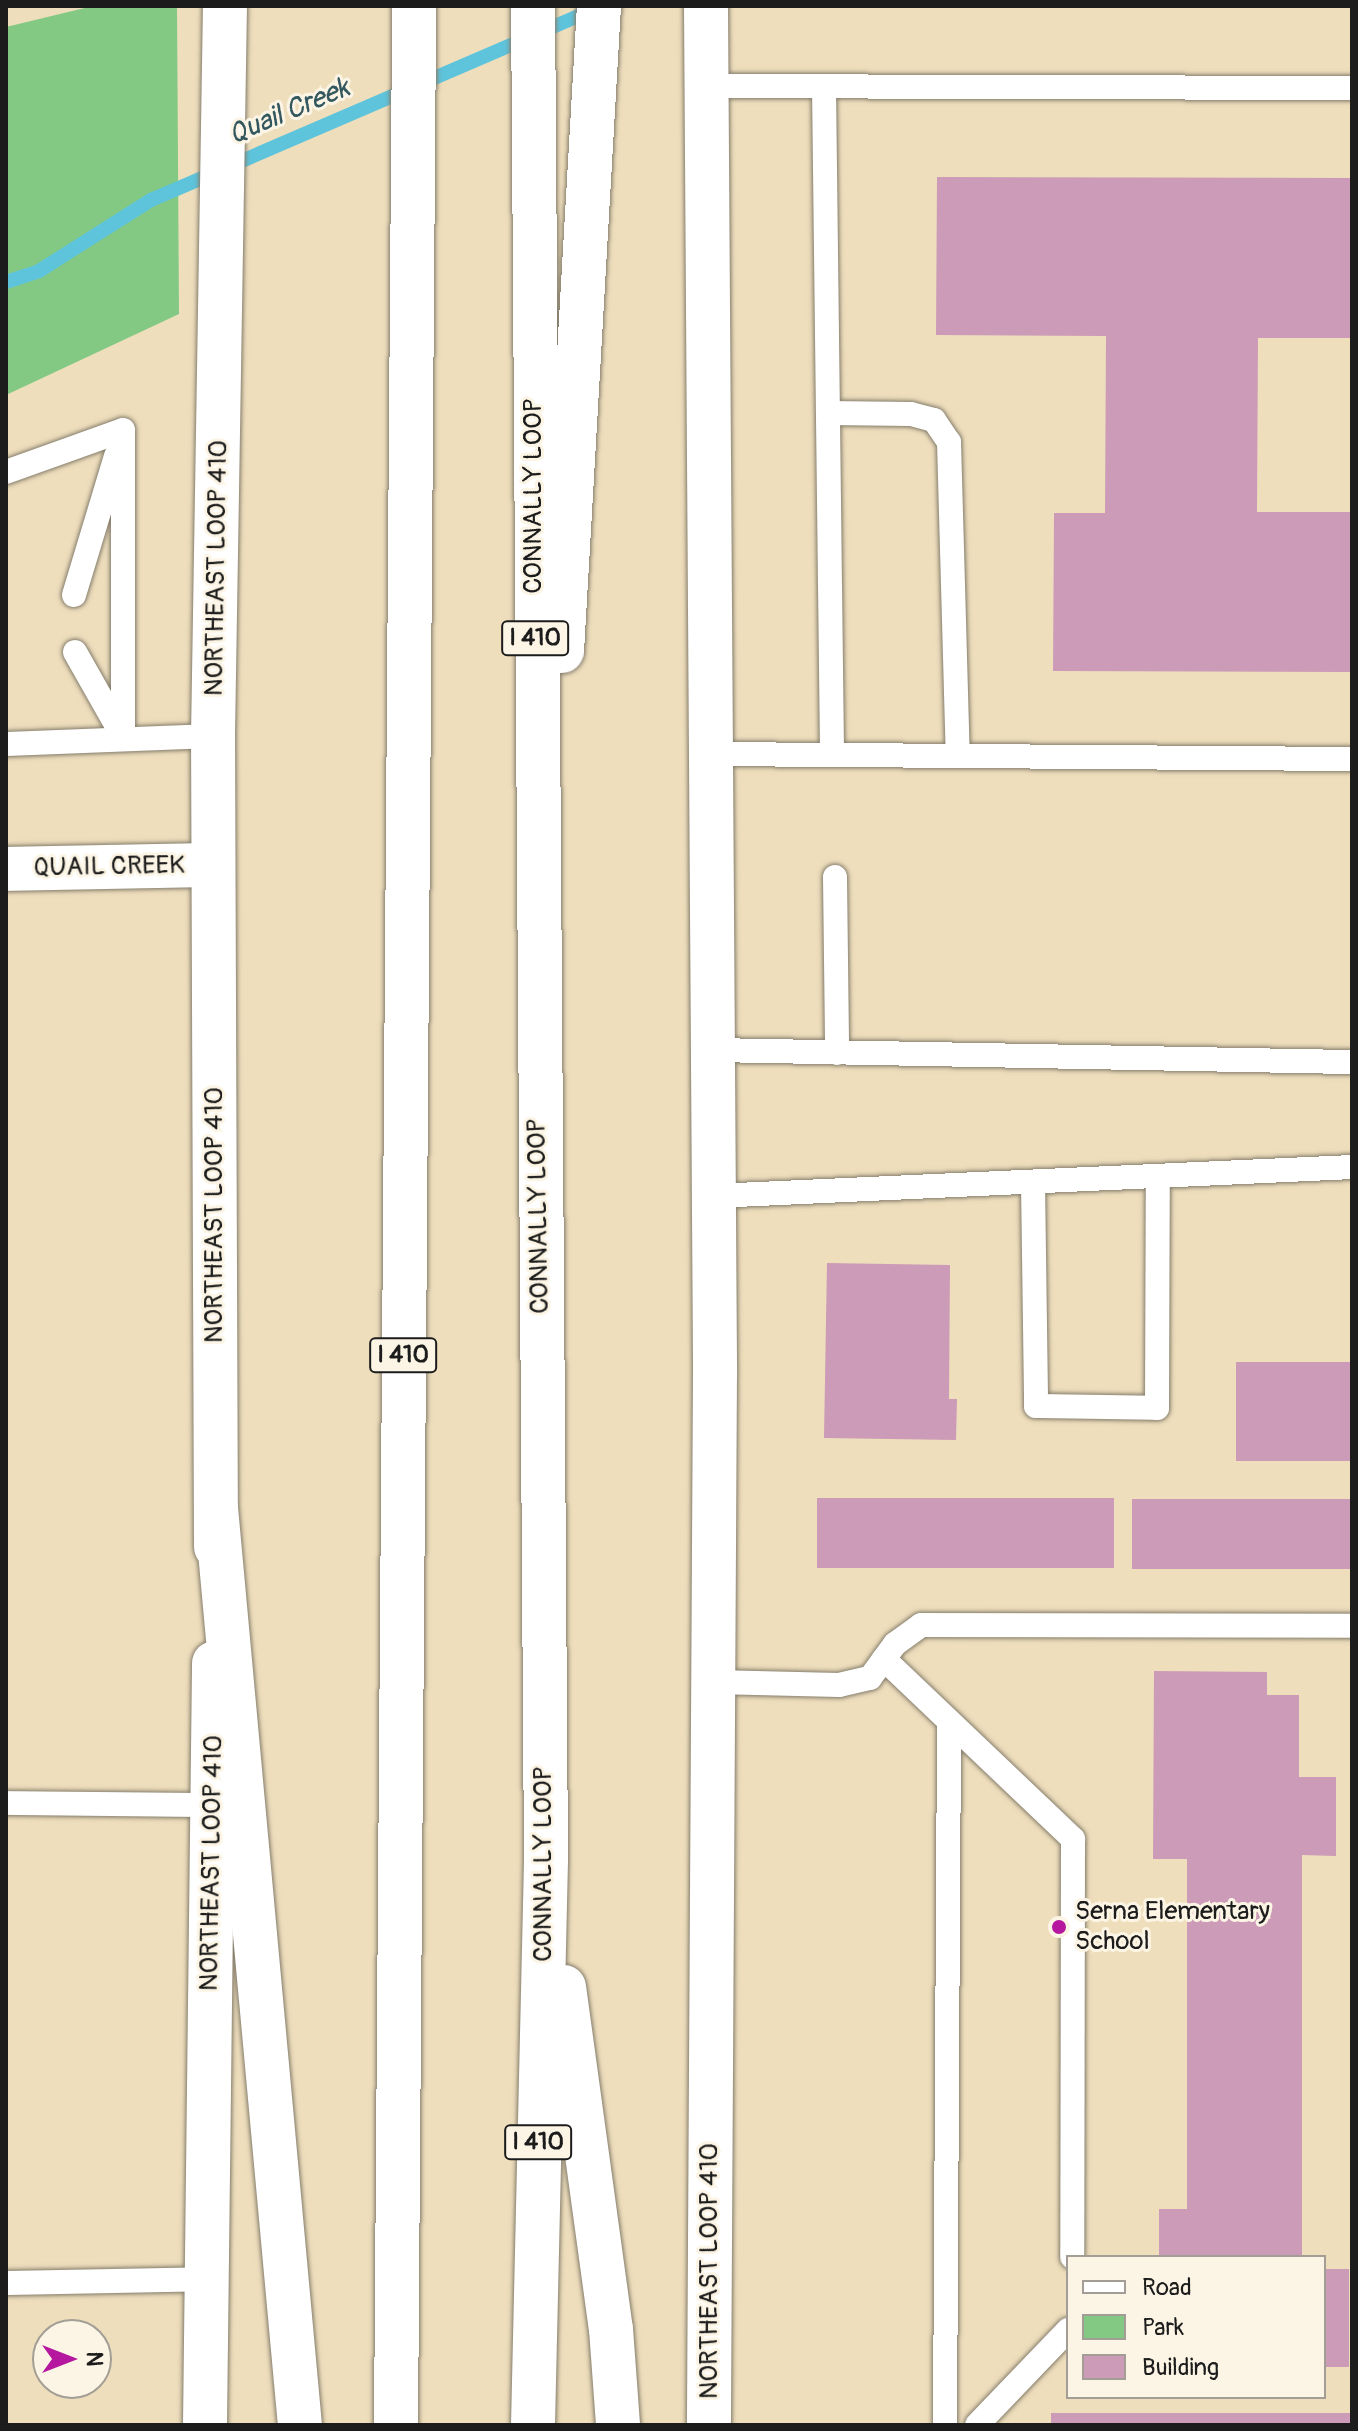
<!DOCTYPE html>
<html>
<head>
<meta charset="utf-8">
<style>
  body { margin:0 }
  #map { position:relative; width:1358px; height:2431px; overflow:hidden; background:#eedebc; font-family:Pangolin,sans-serif }
  div>[style] { position:absolute }
  [style*='--x'] { left:calc(var(--x)*1px); top:calc(var(--y)*1px); width:calc(var(--w)*1px); rotate:calc(var(--a)*1deg) }
  .green>* { inset:0; background:#84c983 }
  .stream>* { height:14px; margin:-7px; padding:0 7px; transform-origin:7px; border-radius:7px; background:#5ec4db }
  .building>* { inset:0; background:#cb9bb7; transform-origin:0 0 }
  .roads { filter:drop-shadow(0 0 2px #857d6c) drop-shadow(0 0 2px #857d6c) }
  .service>* { height:24px; margin:-12px; padding:0 12px; transform-origin:12px; border-radius:12px; background:#fff }
  .minor>* { height:44px; margin:-22px; padding:0 22px; transform-origin:22px; border-radius:22px; background:#fff }
  .secondary>* { height:44px; margin:-22px; padding:0 22px; transform-origin:22px; border-radius:22px; background:#fff }
  .motorway>* { height:44px; margin:-22px; padding:0 22px; transform-origin:22px; border-radius:22px; background:#fff }
  .dots>* { width:22px; height:22px; translate:-50% -50%; box-sizing:border-box; border:4px solid #fcf5e5; border-radius:50% }
  span { translate:-50% -50%; white-space:nowrap; text-align:center; line-height:1.15; -webkit-text-stroke:6px #fcf5e5; paint-order:stroke }
  .shield-label span { padding:2px 6px; background:#fcf5e5; border:2px solid; border-radius:6px; -webkit-text-stroke-width:0 }
  .shield-label { font-size:24px; color:#1c1c1c; font-weight:700 }
  .street-label { font-size:26px; color:#1c1c1c }
  .poi-label { font-size:26px; color:#1c1c1c }
  .left { translate:0 -50%; text-align:left }
  .water-label { font-size:28px; color:#33575f; font-style:italic }
  .frame { position:absolute; inset:0; border:8px solid #1c1c1c; pointer-events:none }
  .legend { position:absolute; left:1066px; top:2255px; width:260px; height:144px; box-sizing:border-box; background:#fcf5e5; border:2px solid #a29e95; margin:0; padding:10px 14px; list-style:none; font-size:24px; color:#1c1c1c }
  .legend li { display:flex; align-items:center; gap:16px; height:40px }
  .legend b { width:40px; border:2px solid #a29e95 }
  .north { position:absolute; left:32px; top:2319px; width:80px; height:80px; box-sizing:border-box; background:#fcf5e5; border:2px solid #a29e95; border-radius:50%; rotate:90deg; font-size:22px; font-weight:700; line-height:32px; text-align:center; color:#1c1c1c }
  .north::after { content:''; display:block; margin:auto; width:28px; height:36px; background:#b5179e; clip-path:polygon(50% 0,100% 100%,50% 72%,0 100%) }
</style>
</head>
<body>
<div id="map">
  <div class="green">
    <i style="clip-path:polygon(93px 6px,177px 6px,179px 314px,6px 395px,6px 27px)"></i>
  </div>
  <div class="stream">
    <i style="--x:6;--y:282;--w:35;--a:-18"></i>
    <i style="--x:39;--y:271;--w:133;--a:-32.4"></i>
    <i style="--x:151;--y:200;--w:482;--a:-23.3"></i>
  </div>
  <div class="building">
    <i style="clip-path:polygon(937px 177px,1352px 178px,1352px 338px,1258px 338px,1257px 512px,1352px 512px,1352px 672px,1053px 671px,1054px 513px,1105px 513px,1106px 336px,936px 335px)"></i>
    <i style="clip-path:polygon(827px 1263px,950px 1265px,949px 1399px,957px 1399px,956px 1440px,824px 1438px)"></i>
    <i style="left:1236px;top:1362px;width:116px;height:99px"></i>
    <i style="left:817px;top:1498px;width:297px;height:70px"></i>
    <i style="left:1132px;top:1499px;width:220px;height:70px"></i>
    <i style="clip-path:polygon(1154px 1671px,1267px 1672px,1267px 1695px,1299px 1695px,1299px 1777px,1336px 1777px,1336px 1856px,1302px 1855px,1302px 2257px,1159px 2257px,1159px 2209px,1187px 2209px,1187px 1859px,1153px 1859px)"></i>
    <i style="left:1324px;top:2269px;width:25px;height:98px"></i>
    <i style="left:1051px;top:2413px;width:301px;height:12px"></i>
  </div>
  <div class="roads">
    <div class="service">
      <i style="--x:706;--y:86;--w:646;--a:0.18"></i>
      <i style="--x:824;--y:86;--w:669;--a:89.31"></i>
      <i style="--x:828;--y:413;--w:83;--a:0.7"></i>
      <i style="--x:911;--y:414;--w:24;--a:15"></i>
      <i style="--x:934;--y:420;--w:27;--a:56"></i>
      <i style="--x:949;--y:442;--w:314;--a:88.4"></i>
      <i style="--x:6;--y:472;--w:124;--a:-19.7"></i>
      <i style="--x:123;--y:430;--w:307;--a:90"></i>
      <i style="--x:74;--y:595;--w:145;--a:-73.2"></i>
      <i style="--x:75;--y:652;--w:95;--a:60.5"></i>
      <i style="--x:6;--y:744;--w:207;--a:-2.2"></i>
      <i style="--x:710;--y:754;--w:642;--a:0.45"></i>
      <i style="--x:835;--y:877;--w:176;--a:89.3"></i>
      <i style="--x:713;--y:1050;--w:639;--a:1.08"></i>
      <i style="--x:1033;--y:1182;--w:224;--a:89.2"></i>
      <i style="--x:1036;--y:1406;--w:121;--a:0.9"></i>
      <i style="--x:1157;--y:1408;--w:232;--a:-89.8"></i>
      <i style="--x:714;--y:1196;--w:639;--a:-2.6"></i>
      <i style="--x:884;--y:1659;--w:261;--a:43.6"></i>
      <i style="--x:1073;--y:1839;--w:418;--a:90.1"></i>
      <i style="--x:714;--y:1682;--w:125;--a:1.4"></i>
      <i style="--x:839;--y:1685;--w:32;--a:-13"></i>
      <i style="--x:870;--y:1678;--w:42;--a:-53.7"></i>
      <i style="--x:895;--y:1644;--w:32;--a:-36"></i>
      <i style="--x:921;--y:1625;--w:431;--a:0.1"></i>
      <i style="--x:6;--y:1803;--w:207;--a:0.6"></i>
      <i style="--x:6;--y:2283;--w:201;--a:-1.1"></i>
      <i style="--x:945;--y:2425;--w:703;--a:-89.67"></i>
      <i style="--x:977;--y:2425;--w:132;--a:-46.2"></i>
    </div>
    <div class="minor">
      <i style="--x:6;--y:869;--w:207;--a:-1.1"></i>
    </div>
    <div class="secondary">
      <i style="--x:706;--y:6;--w:1367;--a:89.62"></i>
      <i style="--x:715;--y:1373;--w:1052;--a:90.33"></i>
      <i style="--x:216;--y:1547;--w:811;--a:-90.21"></i>
      <i style="--x:213;--y:736;--w:730;--a:-89.06"></i>
      <i style="--x:205;--y:2425;--w:762;--a:-89.32"></i>
    </div>
    <div class="motorway">
      <i style="--x:562;--y:651;--w:646;--a:-86.72"></i>
      <i style="--x:216;--y:1508;--w:921;--a:84.77"></i>
      <i style="--x:564;--y:1987;--w:345;--a:82.2"></i>
      <i style="--x:611;--y:2329;--w:96;--a:85.8"></i>
      <i style="--x:396;--y:2425;--w:2419;--a:-89.57"></i>
      <i style="--x:533;--y:2425;--w:566;--a:-88.68"></i>
      <i style="--x:546;--y:1859;--w:1853;--a:-90.4"></i>
    </div>
  </div>
  <div class="dots">
    <i style="left:1059px;top:1927px;background:#b5179e"></i>
  </div>
  <div class="shield-label">
    <span style="left:535px;top:638px">I 410</span>
    <span style="left:403px;top:1355px">I 410</span>
    <span style="left:538px;top:2142px">I 410</span>
  </div>
  <div class="street-label">
    <span style="left:534px;top:496px;rotate:-90deg">CONNALLY LOOP</span>
    <span style="left:217px;top:568px;rotate:-89deg">NORTHEAST LOOP 410</span>
    <span style="left:109px;top:867px;rotate:-1deg">QUAIL CREEK</span>
    <span style="left:215px;top:1215px;rotate:-90deg">NORTHEAST LOOP 410</span>
    <span style="left:539px;top:1216px;rotate:-91deg">CONNALLY LOOP</span>
    <span style="left:212px;top:1863px;rotate:-89deg">NORTHEAST LOOP 410</span>
    <span style="left:544px;top:1864px;rotate:-90deg">CONNALLY LOOP</span>
    <span style="left:710px;top:2271px;rotate:-90deg">NORTHEAST LOOP 410</span>
  </div>
  <div class="poi-label">
    <span class="left" style="left:1075px;top:1927px">Serna Elementary<br>School</span>
  </div>
  <div class="water-label">
    <span style="left:289px;top:112px;rotate:-23deg">Quail Creek</span>
  </div>
  <div class="frame"></div>
  <ul class="legend">
  <li><b style="height:10px;background:#fff"></b>Road</li>
  <li><b style="height:22px;background:#84c983"></b>Park</li>
  <li><b style="height:22px;background:#cb9bb7"></b>Building</li>
  </ul>
  <div class="north">N</div>
</div>
</body>
</html>
